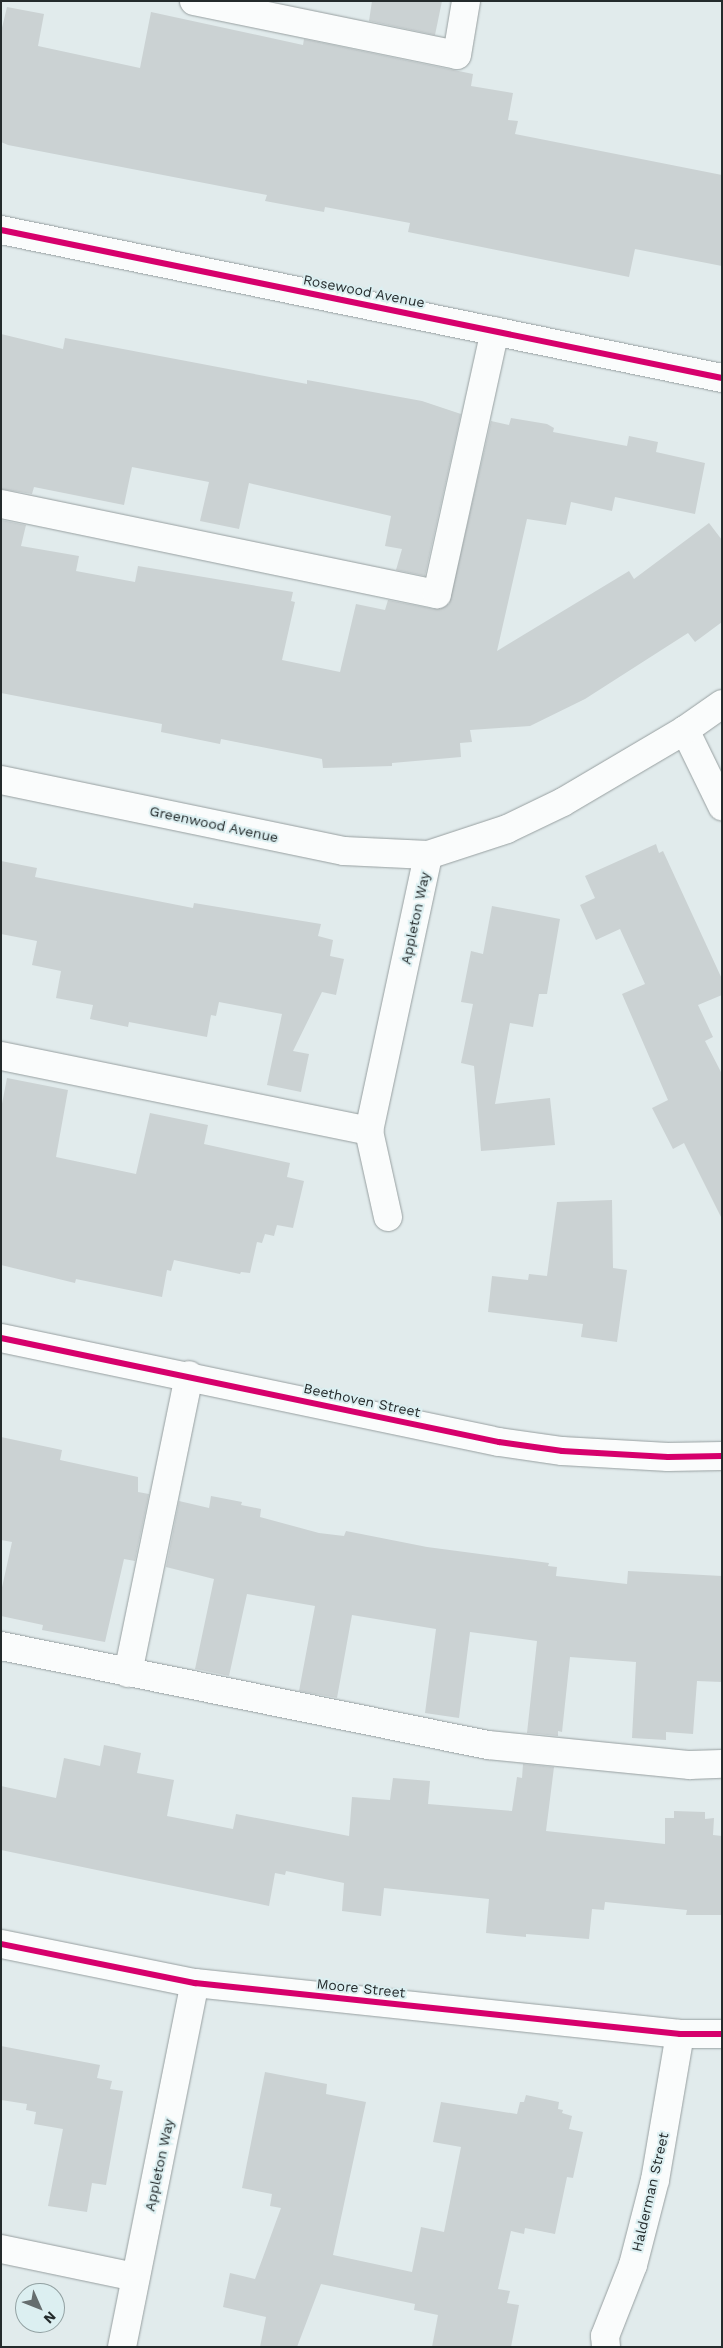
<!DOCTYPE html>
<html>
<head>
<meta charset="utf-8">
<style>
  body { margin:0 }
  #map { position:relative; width:723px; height:2348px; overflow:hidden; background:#e1ebec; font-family:"Work Sans",sans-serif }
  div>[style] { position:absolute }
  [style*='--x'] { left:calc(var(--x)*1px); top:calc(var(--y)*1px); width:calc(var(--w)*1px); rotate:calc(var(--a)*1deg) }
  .building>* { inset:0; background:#cbd2d3 }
  .roads { filter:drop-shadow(0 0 1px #979fa0) drop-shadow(0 0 1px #979fa0) }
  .minor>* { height:28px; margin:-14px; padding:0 14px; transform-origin:14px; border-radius:14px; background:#fafcfc }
  .cycleway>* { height:6px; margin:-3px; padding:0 3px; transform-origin:3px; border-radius:3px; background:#d6006c }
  span { translate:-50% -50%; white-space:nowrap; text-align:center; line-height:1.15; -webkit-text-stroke:4px #dceff1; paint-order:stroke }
  .street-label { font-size:14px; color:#242b2c }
  .frame { position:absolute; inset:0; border:2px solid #242b2c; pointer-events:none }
  .north { position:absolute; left:15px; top:2283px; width:50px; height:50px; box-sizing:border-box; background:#dceff1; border:1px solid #92a1a2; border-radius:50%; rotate:134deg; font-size:14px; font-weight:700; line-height:20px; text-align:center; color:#242b2c }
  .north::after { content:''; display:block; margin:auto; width:18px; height:22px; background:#666e6f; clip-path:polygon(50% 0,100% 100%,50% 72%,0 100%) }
</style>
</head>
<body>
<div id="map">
  <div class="building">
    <i style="clip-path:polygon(372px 1px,442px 1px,435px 35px,369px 21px)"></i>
    <i style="clip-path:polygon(7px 7px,44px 14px,38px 46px,140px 68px,151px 12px,303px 45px,304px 39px,473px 74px,471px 86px,513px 93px,508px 120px,518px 121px,515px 134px,722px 175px,722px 266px,635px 249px,629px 277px,408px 232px,410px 223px,325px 207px,324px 212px,265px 201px,267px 195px,8px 145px,1px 142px,1px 32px)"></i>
    <i style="clip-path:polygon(1px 334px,63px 349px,65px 338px,307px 384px,307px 380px,422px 401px,461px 414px,425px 576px,396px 570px,402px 549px,385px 546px,391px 516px,249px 483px,239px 529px,200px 521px,209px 482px,132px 467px,124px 505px,34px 487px,32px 494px,1px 489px)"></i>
    <i style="clip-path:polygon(511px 418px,547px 424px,554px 428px,553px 432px,627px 446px,629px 436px,658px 442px,656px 452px,705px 463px,695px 514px,615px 497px,612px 511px,571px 502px,566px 525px,527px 519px,497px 651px,629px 571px,634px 579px,709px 523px,722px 540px,722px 622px,695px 642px,688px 633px,585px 699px,530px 726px,470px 730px,472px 742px,460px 743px,461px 757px,392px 763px,392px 766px,323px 768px,322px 759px,221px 739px,220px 744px,161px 732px,162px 724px,1px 693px,1px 520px,26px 525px,21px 546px,79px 556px,76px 571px,135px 582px,138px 566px,293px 592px,291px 601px,295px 602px,282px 660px,340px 672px,356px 604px,385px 610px,388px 600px,434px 609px,449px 604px,491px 421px,509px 425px)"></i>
    <i style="clip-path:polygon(656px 844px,659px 853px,663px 851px,722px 979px,722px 995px,698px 1005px,713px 1037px,705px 1041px,722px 1074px,722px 1219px,684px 1143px,673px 1149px,652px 1108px,668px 1100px,622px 994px,645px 984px,620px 929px,596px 940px,580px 905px,595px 898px,585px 876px)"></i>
    <i style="clip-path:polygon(1px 861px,37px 868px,35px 877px,193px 908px,194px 903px,321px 924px,318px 936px,333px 940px,330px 956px,344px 959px,336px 995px,322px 992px,293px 1051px,309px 1054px,301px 1092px,267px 1085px,282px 1014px,219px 1002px,216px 1016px,211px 1015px,207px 1037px,129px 1022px,128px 1027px,90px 1019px,93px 1005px,56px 998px,61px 971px,32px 965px,37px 941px,1px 934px)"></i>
    <i style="clip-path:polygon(492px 906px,560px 919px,547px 994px,539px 994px,533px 1027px,510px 1023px,495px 1104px,550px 1098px,555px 1145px,481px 1151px,474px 1066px,461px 1063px,473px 1004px,461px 1002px,471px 951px,483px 954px)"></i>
    <i style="clip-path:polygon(7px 1078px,68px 1090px,56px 1157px,136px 1174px,150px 1113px,208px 1125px,204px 1144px,290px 1163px,287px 1177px,304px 1181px,293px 1228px,277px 1225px,274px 1236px,265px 1234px,262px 1243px,257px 1242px,250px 1273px,241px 1272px,240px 1274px,174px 1260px,171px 1271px,167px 1270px,162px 1297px,76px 1279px,75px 1283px,1px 1265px,1px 1109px)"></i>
    <i style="clip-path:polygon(612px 1200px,613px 1268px,627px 1270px,617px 1342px,581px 1337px,583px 1324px,488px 1312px,492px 1276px,528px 1280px,529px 1274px,547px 1276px,557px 1202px)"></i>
    <i style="clip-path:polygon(1px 1437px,62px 1450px,60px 1460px,138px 1477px,138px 1492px,149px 1494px,135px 1561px,124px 1559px,105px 1642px,42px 1630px,43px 1625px,1px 1616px,1px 1592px,12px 1542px,1px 1540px)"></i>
    <i style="clip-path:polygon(211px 1496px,242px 1502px,241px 1505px,261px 1509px,260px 1517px,319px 1533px,344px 1536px,346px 1531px,427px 1547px,549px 1563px,548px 1566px,557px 1567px,556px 1576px,627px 1584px,628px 1571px,722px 1576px,722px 1682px,697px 1681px,693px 1734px,666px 1732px,666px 1740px,632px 1738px,636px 1662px,570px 1657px,562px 1732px,558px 1731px,558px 1736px,527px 1733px,537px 1641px,470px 1632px,459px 1718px,425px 1713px,436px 1629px,352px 1615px,337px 1698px,299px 1691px,315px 1606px,247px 1594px,229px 1676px,195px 1669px,214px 1579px,166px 1567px,179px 1501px,209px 1508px)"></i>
    <i style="clip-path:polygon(104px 1745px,141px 1753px,137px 1773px,174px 1780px,167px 1816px,233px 1829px,236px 1814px,349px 1836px,352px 1797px,390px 1800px,393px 1778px,430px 1781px,428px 1804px,512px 1811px,517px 1777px,522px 1778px,523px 1764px,554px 1767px,546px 1831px,665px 1844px,665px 1818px,674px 1818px,674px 1811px,705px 1812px,705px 1819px,714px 1818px,713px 1835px,722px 1836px,722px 1915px,686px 1915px,687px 1910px,605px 1902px,604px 1910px,592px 1909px,589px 1939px,526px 1934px,526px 1937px,486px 1933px,489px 1899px,384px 1888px,381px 1916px,342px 1911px,344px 1883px,286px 1871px,285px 1875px,275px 1873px,269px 1906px,1px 1850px,1px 1786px,56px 1798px,64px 1758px,100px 1766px)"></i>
    <i style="clip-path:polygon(1px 2046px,100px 2065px,97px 2078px,112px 2081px,110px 2089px,123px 2091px,106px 2185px,92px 2183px,87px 2212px,48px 2206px,63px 2129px,34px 2124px,36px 2112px,26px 2110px,27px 2104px,1px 2100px)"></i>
    <i style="clip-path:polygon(265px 2072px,327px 2084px,326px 2094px,366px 2102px,333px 2255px,412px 2272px,421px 2227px,444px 2232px,461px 2147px,433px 2142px,441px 2102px,517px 2114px,520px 2102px,524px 2102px,526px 2095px,559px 2102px,558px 2109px,563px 2110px,562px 2113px,572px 2116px,569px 2129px,583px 2132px,573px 2178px,567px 2177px,555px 2234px,525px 2228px,524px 2234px,511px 2231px,498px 2289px,510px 2291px,507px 2303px,519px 2305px,511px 2347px,432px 2347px,438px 2315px,414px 2310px,415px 2304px,321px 2284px,297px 2347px,260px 2347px,266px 2317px,223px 2307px,230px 2273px,255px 2279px,281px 2208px,270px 2206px,272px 2194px,242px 2188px)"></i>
  </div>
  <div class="roads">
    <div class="minor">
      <i style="--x:194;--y:1;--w:268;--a:11.6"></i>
      <i style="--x:457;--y:55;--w:55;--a:-80.5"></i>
      <i style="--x:1;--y:230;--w:736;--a:11.6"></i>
      <i style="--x:1;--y:504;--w:445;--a:11.7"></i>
      <i style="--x:437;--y:594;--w:269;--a:-77.6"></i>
      <i style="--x:685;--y:730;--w:85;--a:64"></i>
      <i style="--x:1;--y:780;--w:350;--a:11.7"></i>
      <i style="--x:344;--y:851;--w:84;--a:2.7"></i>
      <i style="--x:1;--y:1056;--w:376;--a:11.5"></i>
      <i style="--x:388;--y:1217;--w:88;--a:-102.5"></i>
      <i style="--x:369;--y:1131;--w:282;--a:-77.9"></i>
      <i style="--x:428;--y:855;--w:83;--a:-18.2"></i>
      <i style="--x:507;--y:829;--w:62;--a:-25.7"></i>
      <i style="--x:563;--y:802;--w:142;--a:-30.5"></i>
      <i style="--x:685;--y:730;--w:45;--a:-35.1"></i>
      <i style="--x:1;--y:1338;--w:509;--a:11.8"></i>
      <i style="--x:499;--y:1442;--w:64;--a:8.1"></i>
      <i style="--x:562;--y:1451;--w:106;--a:3.2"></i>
      <i style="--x:668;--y:1457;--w:54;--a:-1.1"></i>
      <i style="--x:1;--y:1646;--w:497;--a:11.5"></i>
      <i style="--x:488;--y:1745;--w:203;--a:5.7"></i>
      <i style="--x:690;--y:1765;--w:32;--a:-2"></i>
      <i style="--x:128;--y:1673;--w:304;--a:-78.4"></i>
      <i style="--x:1;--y:1944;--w:198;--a:11.4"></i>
      <i style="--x:195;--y:1983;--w:488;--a:6"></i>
      <i style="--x:680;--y:2034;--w:42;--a:0"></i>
      <i style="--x:1;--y:2249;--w:137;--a:11.8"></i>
      <i style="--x:122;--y:2347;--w:371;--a:-78.7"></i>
      <i style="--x:606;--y:2347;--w:11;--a:-95"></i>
      <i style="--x:605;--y:2336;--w:76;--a:-68.5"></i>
      <i style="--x:633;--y:2265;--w:88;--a:-75.5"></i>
      <i style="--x:655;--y:2180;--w:148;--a:-80.3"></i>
    </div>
  </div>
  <div class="cycleway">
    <i style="--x:1;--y:230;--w:736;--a:11.6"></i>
    <i style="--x:1;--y:1338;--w:509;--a:11.8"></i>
    <i style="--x:499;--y:1442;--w:64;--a:8.1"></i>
    <i style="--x:562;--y:1451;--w:106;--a:3.2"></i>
    <i style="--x:668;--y:1457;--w:54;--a:-1.1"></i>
    <i style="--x:1;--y:1944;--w:198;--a:11.4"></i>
    <i style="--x:195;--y:1983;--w:488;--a:6"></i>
    <i style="--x:680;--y:2034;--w:42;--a:0"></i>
  </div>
  <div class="street-label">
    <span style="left:364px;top:291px;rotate:11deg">Rosewood Avenue</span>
    <span style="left:214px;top:824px;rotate:12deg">Greenwood Avenue</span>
    <span style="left:415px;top:918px;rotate:-78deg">Appleton Way</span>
    <span style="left:362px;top:1400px;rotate:12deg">Beethoven Street</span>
    <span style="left:361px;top:1988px;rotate:6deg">Moore Street</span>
    <span style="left:159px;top:2165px;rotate:-78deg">Appleton Way</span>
    <span style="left:650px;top:2192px;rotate:-77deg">Halderman Street</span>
  </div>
  <div class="frame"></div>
  <div class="north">N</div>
</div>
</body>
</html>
